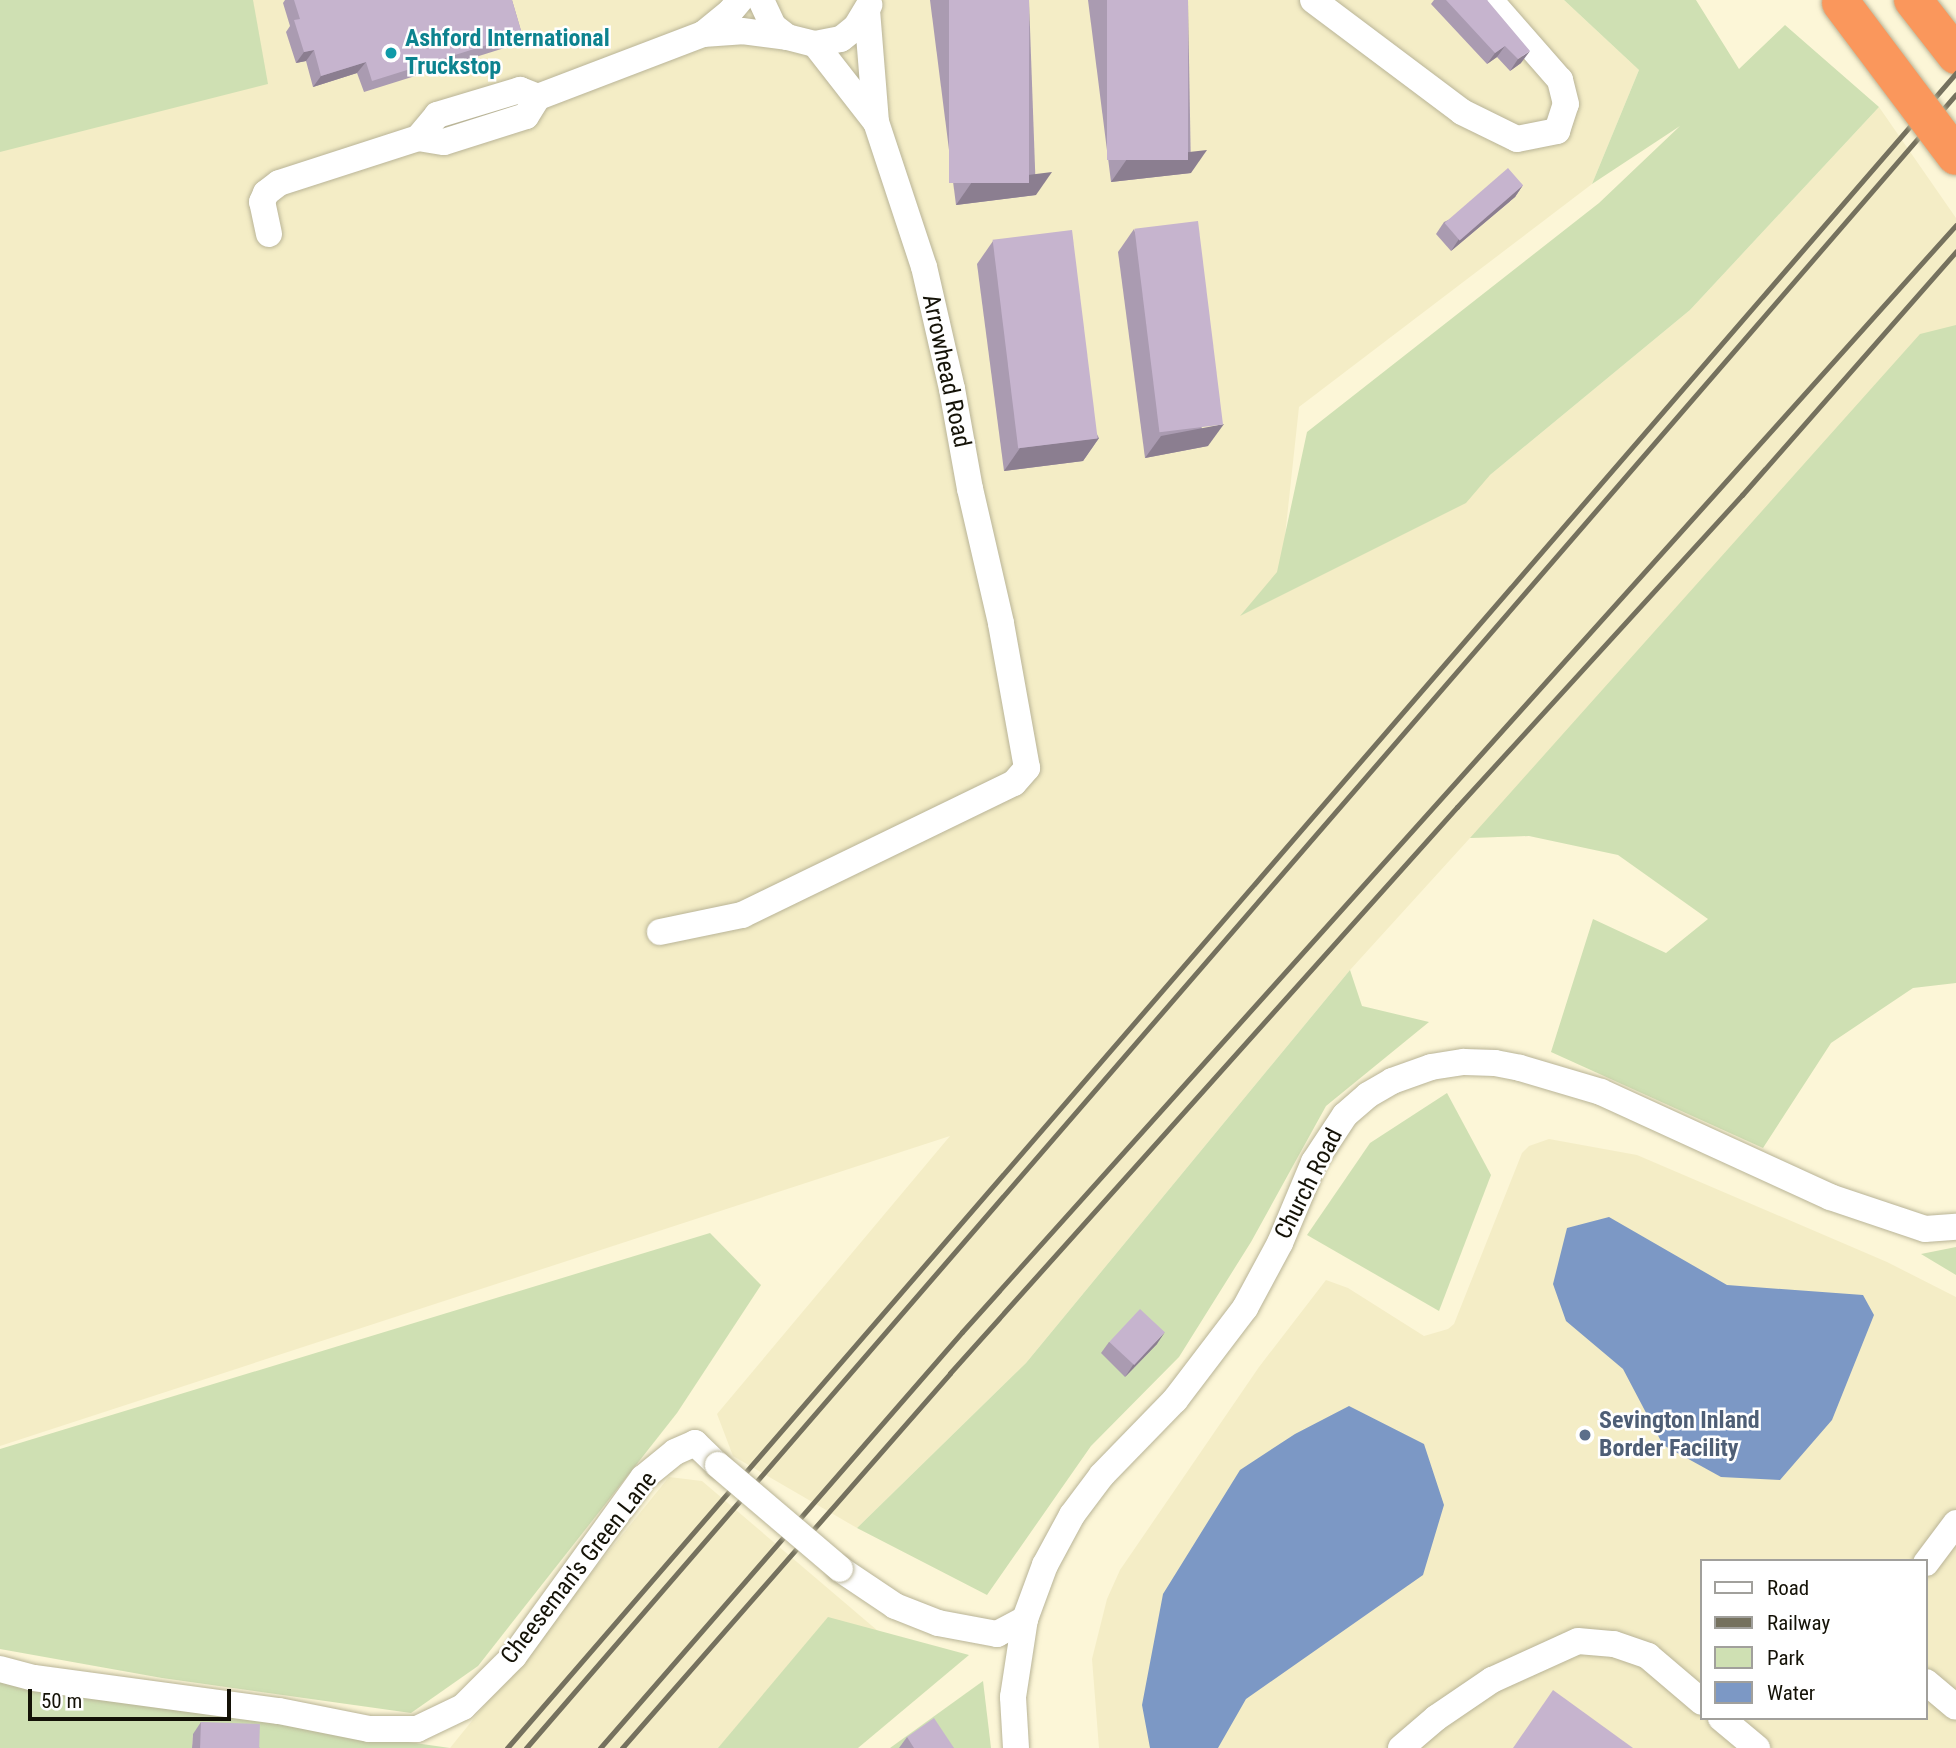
<!DOCTYPE html>
<html>
<head>
<meta charset="utf-8">
<style>
  body { margin:0 }
  #map { position:relative; width:1956px; height:1748px; overflow:hidden; background:#fcf6d7; font-family:"Roboto Condensed",sans-serif }
  div>[style] { position:absolute }
  [style*='--x'] { left:calc(var(--x)*1px); top:calc(var(--y)*1px); width:calc(var(--w)*1px); rotate:calc(var(--a)*1deg) }
  .built>* { inset:0; background:#f4edc6 }
  .green>* { inset:0; background:#cfe0b3 }
  .water>* { inset:0; background:#7c98c5 }
  .roads { filter:drop-shadow(0 0 2px #b9b497) drop-shadow(0 0 2px #b9b497) }
  .minor>* { height:26px; margin:-13px; padding:0 13px; transform-origin:13px; border-radius:13px; background:#fff }
  .highway>* { height:38px; margin:-19px; padding:0 19px; transform-origin:19px; border-radius:19px; background:#fa975c }
  .rail>* { height:5px; margin:-2.5px; padding:0 2.5px; transform-origin:2.5px; border-radius:2.5px; background:#75715e }
  .bridges { filter:drop-shadow(0 0 2px #b9b497) drop-shadow(0 0 2px #b9b497) }
  .minor-bridge>* { height:26px; margin:-13px; padding:0 13px; transform-origin:13px; border-radius:13px; background:#fff }
  .highway-bridge>* { height:38px; margin:-19px; padding:0 19px; transform-origin:19px; border-radius:19px; background:#fa975c }
  .wall>* { inset:0; background:#aa9bb1 }
  .shaded-wall>* { inset:0; background:#8b7e90; transform-origin:0 0 }
  .building>* { inset:0; background:#c6b4ce; transform-origin:0 0 }
  .dots>* { width:19px; height:19px; translate:-50% -50%; box-sizing:border-box; border:4px solid #fff; border-radius:50% }
  span { translate:-50% -50%; white-space:nowrap; text-align:center; line-height:1.15; -webkit-text-stroke:5px #fff; paint-order:stroke }
  .culture-label { font-size:24px; color:#0d838f; font-weight:700 }
  .left { translate:0 -50%; text-align:left }
  .street-label { font-size:24px; color:#141207 }
  .service-label { font-size:24px; color:#4e5e75; font-weight:700 }
  .legend { position:absolute; left:1700px; top:1559px; width:228px; height:161px; box-sizing:border-box; background:#fff; border:2px solid #a1a09c; margin:0; padding:9px 12px; list-style:none; font-size:21px; color:#141207 }
  .legend li { display:flex; align-items:center; gap:14px; height:35px }
  .legend b { width:35px; border:2px solid #a1a09c }
  .scale { position:absolute; left:28px; top:1689px; width:203px; height:32px; box-sizing:border-box; border:4px solid #141207; border-top:0; padding-left:9px; font-size:21px; line-height:24px; white-space:nowrap; color:#141207; -webkit-text-stroke:5px #fff; paint-order:stroke }
</style>
</head>
<body>
<div id="map">
  <div class="built">
    <i style="clip-path:polygon(249px 0,1564px 0,1639px 70px,1592px 184px,1299px 407px,1285px 536px,1490px 475px,1690px 310px,1879px 107px,1956px 218px,1956px 429px,1529px 836px,1470px 838px,1350px 970px,1026px 1363px,857px 1528px,733px 1456px,717px 1414px,950px 1136px,0 1446px,0 148px)"></i>
    <i style="clip-path:polygon(evenodd,1549px 1139px,1637px 1155px,1887px 1262px,1956px 1297px,1956px 1748px,1099px 1748px,1092px 1659px,1107px 1599px,1120px 1570px,1259px 1367px,1326px 1280px,1348px 1288px,1424px 1336px,1448px 1329px,1454px 1324px,1522px 1153px,1529px 1146px,1549px 1139px,1702px 1561px,1926px 1561px,1926px 1718px,1702px 1718px,1702px 1561px)"></i>
    <i style="clip-path:polygon(669px 1477px,702px 1481px,878px 1631px,777px 1748px,450px 1748px)"></i>
  </div>
  <div class="green">
    <i style="clip-path:polygon(0 0,253px 0,268px 84px,0 152px)"></i>
    <i style="clip-path:polygon(1564px 0,1696px 0,1739px 69px,1785px 25px,1879px 107px,1690px 310px,1490px 475px,1466px 503px,1240px 616px,1277px 572px,1307px 432px,1599px 203px,1680px 126px,1592px 184px,1639px 70px)"></i>
    <i style="clip-path:polygon(1956px 325px,1956px 983px,1913px 988px,1831px 1043px,1763px 1148px,1551px 1052px,1593px 919px,1666px 953px,1708px 919px,1618px 855px,1529px 836px,1470px 838px,1920px 334px)"></i>
    <i style="clip-path:polygon(1350px 970px,1362px 1006px,1429px 1022px,1326px 1106px,1251px 1242px,1179px 1357px,1091px 1446px,987px 1595px,857px 1528px,1026px 1363px)"></i>
    <i style="clip-path:polygon(1447px 1093px,1491px 1175px,1439px 1311px,1307px 1235px,1370px 1143px)"></i>
    <i style="clip-path:polygon(710px 1233px,761px 1285px,677px 1413px,478px 1666px,411px 1713px,162px 1678px,0 1649px,0 1449px)"></i>
    <i style="clip-path:polygon(1956px 1247px,1956px 1275px,1921px 1254px)"></i>
    <i style="clip-path:polygon(828px 1617px,969px 1655px,858px 1748px,718px 1748px)"></i>
    <i style="clip-path:polygon(0 1676px,121px 1701px,450px 1748px,252px 1748px,193px 1734px,192px 1748px,0 1748px)"></i>
    <i style="clip-path:polygon(983px 1681px,991px 1748px,890px 1748px)"></i>
  </div>
  <div class="water">
    <i style="clip-path:polygon(1609px 1217px,1727px 1285px,1863px 1295px,1874px 1315px,1832px 1420px,1780px 1480px,1721px 1477px,1663px 1445px,1623px 1369px,1566px 1321px,1553px 1284px,1567px 1228px)"></i>
    <i style="clip-path:polygon(1349px 1406px,1424px 1444px,1444px 1505px,1423px 1575px,1246px 1699px,1218px 1748px,1150px 1748px,1142px 1705px,1163px 1594px,1240px 1470px,1295px 1434px)"></i>
  </div>
  <div class="roads">
    <div class="minor">
      <i style="--x:761;--y:0;--w:29;--a:65"></i>
      <i style="--x:773;--y:26;--w:18;--a:38"></i>
      <i style="--x:787;--y:37;--w:29;--a:14"></i>
      <i style="--x:815;--y:44;--w:26;--a:-11"></i>
      <i style="--x:841;--y:39;--w:19;--a:-39"></i>
      <i style="--x:856;--y:27;--w:26;--a:-59"></i>
      <i style="--x:1313;--y:0;--w:186;--a:36.9"></i>
      <i style="--x:1462;--y:112;--w:61;--a:26.1"></i>
      <i style="--x:1517;--y:139;--w:41;--a:-11.3"></i>
      <i style="--x:1557;--y:131;--w:28;--a:-72"></i>
      <i style="--x:1566;--y:104;--w:25;--a:-104"></i>
      <i style="--x:1560;--y:80;--w:106;--a:-131.2"></i>
      <i style="--x:703;--y:34;--w:35;--a:-39"></i>
      <i style="--x:730;--y:12;--w:16;--a:-50"></i>
      <i style="--x:815;--y:44;--w:98;--a:52.1"></i>
      <i style="--x:418;--y:138;--w:30;--a:-50"></i>
      <i style="--x:437;--y:115;--w:87;--a:-16.8"></i>
      <i style="--x:520;--y:90;--w:19;--a:21"></i>
      <i style="--x:269;--y:234;--w:33;--a:-102"></i>
      <i style="--x:262;--y:202;--w:10;--a:-66"></i>
      <i style="--x:266;--y:193;--w:16;--a:-38"></i>
      <i style="--x:279;--y:183;--w:146;--a:-17.9"></i>
      <i style="--x:418;--y:138;--w:26;--a:9"></i>
      <i style="--x:444;--y:142;--w:86;--a:-17.6"></i>
      <i style="--x:526;--y:116;--w:22;--a:-58"></i>
      <i style="--x:538;--y:97;--w:177;--a:-20.9"></i>
      <i style="--x:703;--y:34;--w:39;--a:-4"></i>
      <i style="--x:742;--y:31;--w:45;--a:7.6"></i>
      <i style="--x:660;--y:932;--w:84;--a:-11.7"></i>
      <i style="--x:742;--y:915;--w:302;--a:-25.9"></i>
      <i style="--x:1014;--y:783;--w:20;--a:-49"></i>
      <i style="--x:1027;--y:768;--w:147;--a:-100.2"></i>
      <i style="--x:1001;--y:623;--w:138;--a:-103"></i>
      <i style="--x:970;--y:489;--w:102;--a:-100.2"></i>
      <i style="--x:952;--y:389;--w:125;--a:-102.9"></i>
      <i style="--x:924;--y:267;--w:153;--a:-108.3"></i>
      <i style="--x:876;--y:122;--w:111;--a:-94.6"></i>
      <i style="--x:1926;--y:1563;--w:50;--a:-53.1"></i>
      <i style="--x:840;--y:1569;--w:66;--a:33.9"></i>
      <i style="--x:895;--y:1606;--w:46;--a:21.6"></i>
      <i style="--x:938;--y:1623;--w:60;--a:10.6"></i>
      <i style="--x:997;--y:1634;--w:32;--a:-28"></i>
      <i style="--x:0;--y:1669;--w:35;--a:15"></i>
      <i style="--x:34;--y:1678;--w:247;--a:7.7"></i>
      <i style="--x:279;--y:1711;--w:92;--a:11.3"></i>
      <i style="--x:369;--y:1729;--w:48;--a:0"></i>
      <i style="--x:417;--y:1729;--w:51;--a:-25.6"></i>
      <i style="--x:463;--y:1707;--w:72;--a:-45"></i>
      <i style="--x:514;--y:1656;--w:220;--a:-54.1"></i>
      <i style="--x:643;--y:1478;--w:41;--a:-39.1"></i>
      <i style="--x:675;--y:1452;--w:22;--a:-24"></i>
      <i style="--x:695;--y:1443;--w:32;--a:44"></i>
      <i style="--x:1926;--y:1682;--w:38;--a:40"></i>
      <i style="--x:1721;--y:1718;--w:47;--a:39.8"></i>
      <i style="--x:1016;--y:1748;--w:51;--a:-93.4"></i>
      <i style="--x:1013;--y:1697;--w:79;--a:-81.3"></i>
      <i style="--x:1025;--y:1619;--w:58;--a:-69.7"></i>
      <i style="--x:1045;--y:1565;--w:57;--a:-61.6"></i>
      <i style="--x:1072;--y:1515;--w:50;--a:-53.1"></i>
      <i style="--x:1102;--y:1475;--w:105;--a:-45.8"></i>
      <i style="--x:1175;--y:1400;--w:116;--a:-52.7"></i>
      <i style="--x:1245;--y:1308;--w:74;--a:-61.7"></i>
      <i style="--x:1280;--y:1243;--w:88;--a:-67.2"></i>
      <i style="--x:1314;--y:1162;--w:56;--a:-56.6"></i>
      <i style="--x:1345;--y:1115;--w:30;--a:-41"></i>
      <i style="--x:1368;--y:1095;--w:28;--a:-30"></i>
      <i style="--x:1392;--y:1081;--w:41;--a:-19.7"></i>
      <i style="--x:1431;--y:1067;--w:33;--a:-9"></i>
      <i style="--x:1464;--y:1062;--w:31;--a:2"></i>
      <i style="--x:1495;--y:1063;--w:25;--a:11"></i>
      <i style="--x:1520;--y:1068;--w:84;--a:16.5"></i>
      <i style="--x:1601;--y:1092;--w:252;--a:24.6"></i>
      <i style="--x:1830;--y:1197;--w:100;--a:18.6"></i>
      <i style="--x:1925;--y:1229;--w:31;--a:-4"></i>
      <i style="--x:1401;--y:1748;--w:46;--a:-40.6"></i>
      <i style="--x:1436;--y:1718;--w:68;--a:-34.2"></i>
      <i style="--x:1492;--y:1680;--w:94;--a:-24.4"></i>
      <i style="--x:1578;--y:1641;--w:36;--a:5"></i>
      <i style="--x:1614;--y:1644;--w:36;--a:19"></i>
      <i style="--x:1648;--y:1656;--w:71;--a:40.4"></i>
    </div>
    <div class="highway">
      <i style="--x:1913;--y:0;--w:70;--a:52"></i>
    </div>
  </div>
  <div class="rail">
    <i style="--x:507;--y:1748;--w:2215;--a:-49.14"></i>
    <i style="--x:526;--y:1748;--w:2186;--a:-49.15"></i>
    <i style="--x:600;--y:1748;--w:551;--a:-48.97"></i>
    <i style="--x:962;--y:1332;--w:1488;--a:-48.08"></i>
    <i style="--x:622;--y:1748;--w:498;--a:-48.8"></i>
    <i style="--x:950;--y:1373;--w:760;--a:-48.15"></i>
    <i style="--x:1457;--y:807;--w:423;--a:-47.6"></i>
    <i style="--x:1742;--y:495;--w:325;--a:-48.7"></i>
  </div>
  <div class="bridges">
    <div class="minor-bridge">
      <i style="--x:718;--y:1465;--w:160;--a:40.4"></i>
    </div>
    <div class="highway-bridge">
      <i style="--x:1841;--y:3;--w:191;--a:53.1"></i>
    </div>
  </div>
  <div class="wall">
    <i style="clip-path:polygon(285px 0,512px 0,522px 34px,514px 45px,364px 92px,357px 73px,313px 87px,306px 61px,296px 63px,286px 32px,290px 26px,283px 3px)"></i>
    <i style="clip-path:polygon(930px 0,1029px 0,1036px 195px,956px 205px)"></i>
    <i style="clip-path:polygon(1088px 0,1188px 0,1191px 173px,1111px 182px)"></i>
    <i style="clip-path:polygon(1434px 0,1487px 0,1521px 63px,1510px 71px,1497px 57px,1487px 64px,1431px 4px)"></i>
    <i style="clip-path:polygon(1523px 185px,1515px 197px,1451px 251px,1436px 234px,1444px 222px)"></i>
    <i style="clip-path:polygon(1134px 229px,1208px 446px,1145px 458px,1118px 252px)"></i>
    <i style="clip-path:polygon(993px 241px,1099px 438px,1083px 461px,1004px 471px,977px 264px)"></i>
    <i style="clip-path:polygon(1109px 1342px,1157px 1344px,1125px 1377px,1101px 1353px)"></i>
    <i style="clip-path:polygon(201px 1722px,260px 1748px,192px 1748px,193px 1734px)"></i>
    <i style="clip-path:polygon(907px 1737px,954px 1748px,899px 1748px)"></i>
  </div>
  <div class="shaded-wall">
    <i style="left:522px;top:34px;width:14px;height:157px;rotate:126deg"></i>
    <i style="clip-path:polygon(1505px 46px,1497px 57px,1487px 64px,1495px 53px)"></i>
    <i style="clip-path:polygon(314px 50px,306px 61px,296px 63px,304px 52px)"></i>
    <i style="clip-path:polygon(1530px 51px,1521px 63px,1510px 71px,1518px 59px)"></i>
    <i style="clip-path:polygon(366px 62px,357px 73px,313px 87px,321px 76px)"></i>
    <i style="clip-path:polygon(1207px 150px,1191px 173px,1111px 182px,1127px 159px)"></i>
    <i style="clip-path:polygon(1052px 172px,1036px 195px,956px 205px,972px 182px)"></i>
    <i style="clip-path:polygon(1523px 185px,1515px 197px,1451px 251px,1459px 239px)"></i>
    <i style="clip-path:polygon(1224px 424px,1208px 446px,1145px 458px,1161px 436px)"></i>
    <i style="clip-path:polygon(1099px 438px,1083px 461px,1004px 471px,1020px 448px)"></i>
    <i style="clip-path:polygon(1165px 1332px,1157px 1344px,1125px 1377px,1133px 1365px)"></i>
  </div>
  <div class="building">
    <i style="clip-path:polygon(294px 0,512px 0,522px 34px,372px 81px,366px 62px,321px 76px,314px 50px,304px 52px,294px 20px,300px 19px)"></i>
    <i style="left:949px;top:0;width:80px;height:183px"></i>
    <i style="left:1107px;top:0;width:81px;height:160px"></i>
    <i style="clip-path:polygon(1446px 0,1487px 0,1530px 51px,1518px 59px,1505px 46px,1495px 53px)"></i>
    <i style="left:1508px;top:168px;width:23px;height:84px;rotate:49deg"></i>
    <i style="left:1198px;top:221px;width:205px;height:64px;rotate:83deg"></i>
    <i style="left:1072px;top:230px;width:210px;height:80px;rotate:83deg"></i>
    <i style="left:1140px;top:1309px;width:34px;height:45px;rotate:43deg"></i>
    <i style="clip-path:polygon(1553px 1690px,1633px 1748px,1513px 1748px)"></i>
    <i style="clip-path:polygon(934px 1718px,954px 1748px,914px 1748px,907px 1737px)"></i>
    <i style="left:201px;top:1722px;width:59px;height:26px;rotate:2deg"></i>
  </div>
  <div class="dots">
    <i style="left:391px;top:53px;background:#0f9aa8"></i>
    <i style="left:1585px;top:1435px;background:#5c6f8a"></i>
  </div>
  <div class="culture-label">
    <span class="left" style="left:405px;top:53px">Ashford International<br>Truckstop</span>
  </div>
  <div class="street-label">
    <span style="left:946px;top:371px;rotate:78deg">Arrowhead Road</span>
    <span style="left:1309px;top:1184px;rotate:-63deg">Church Road</span>
    <span style="left:579px;top:1568px;rotate:-52deg">Cheeseman's Green Lane</span>
  </div>
  <div class="service-label">
    <span class="left" style="left:1599px;top:1435px">Sevington Inland<br>Border Facility</span>
  </div>
  <ul class="legend">
  <li><b style="height:9px;background:#fff"></b>Road</li>
  <li><b style="height:9px;background:#75715e"></b>Railway</li>
  <li><b style="height:19px;background:#cfe0b3"></b>Park</li>
  <li><b style="height:19px;background:#7c98c5"></b>Water</li>
  </ul>
  <div class="scale">50 m</div>
</div>
</body>
</html>
